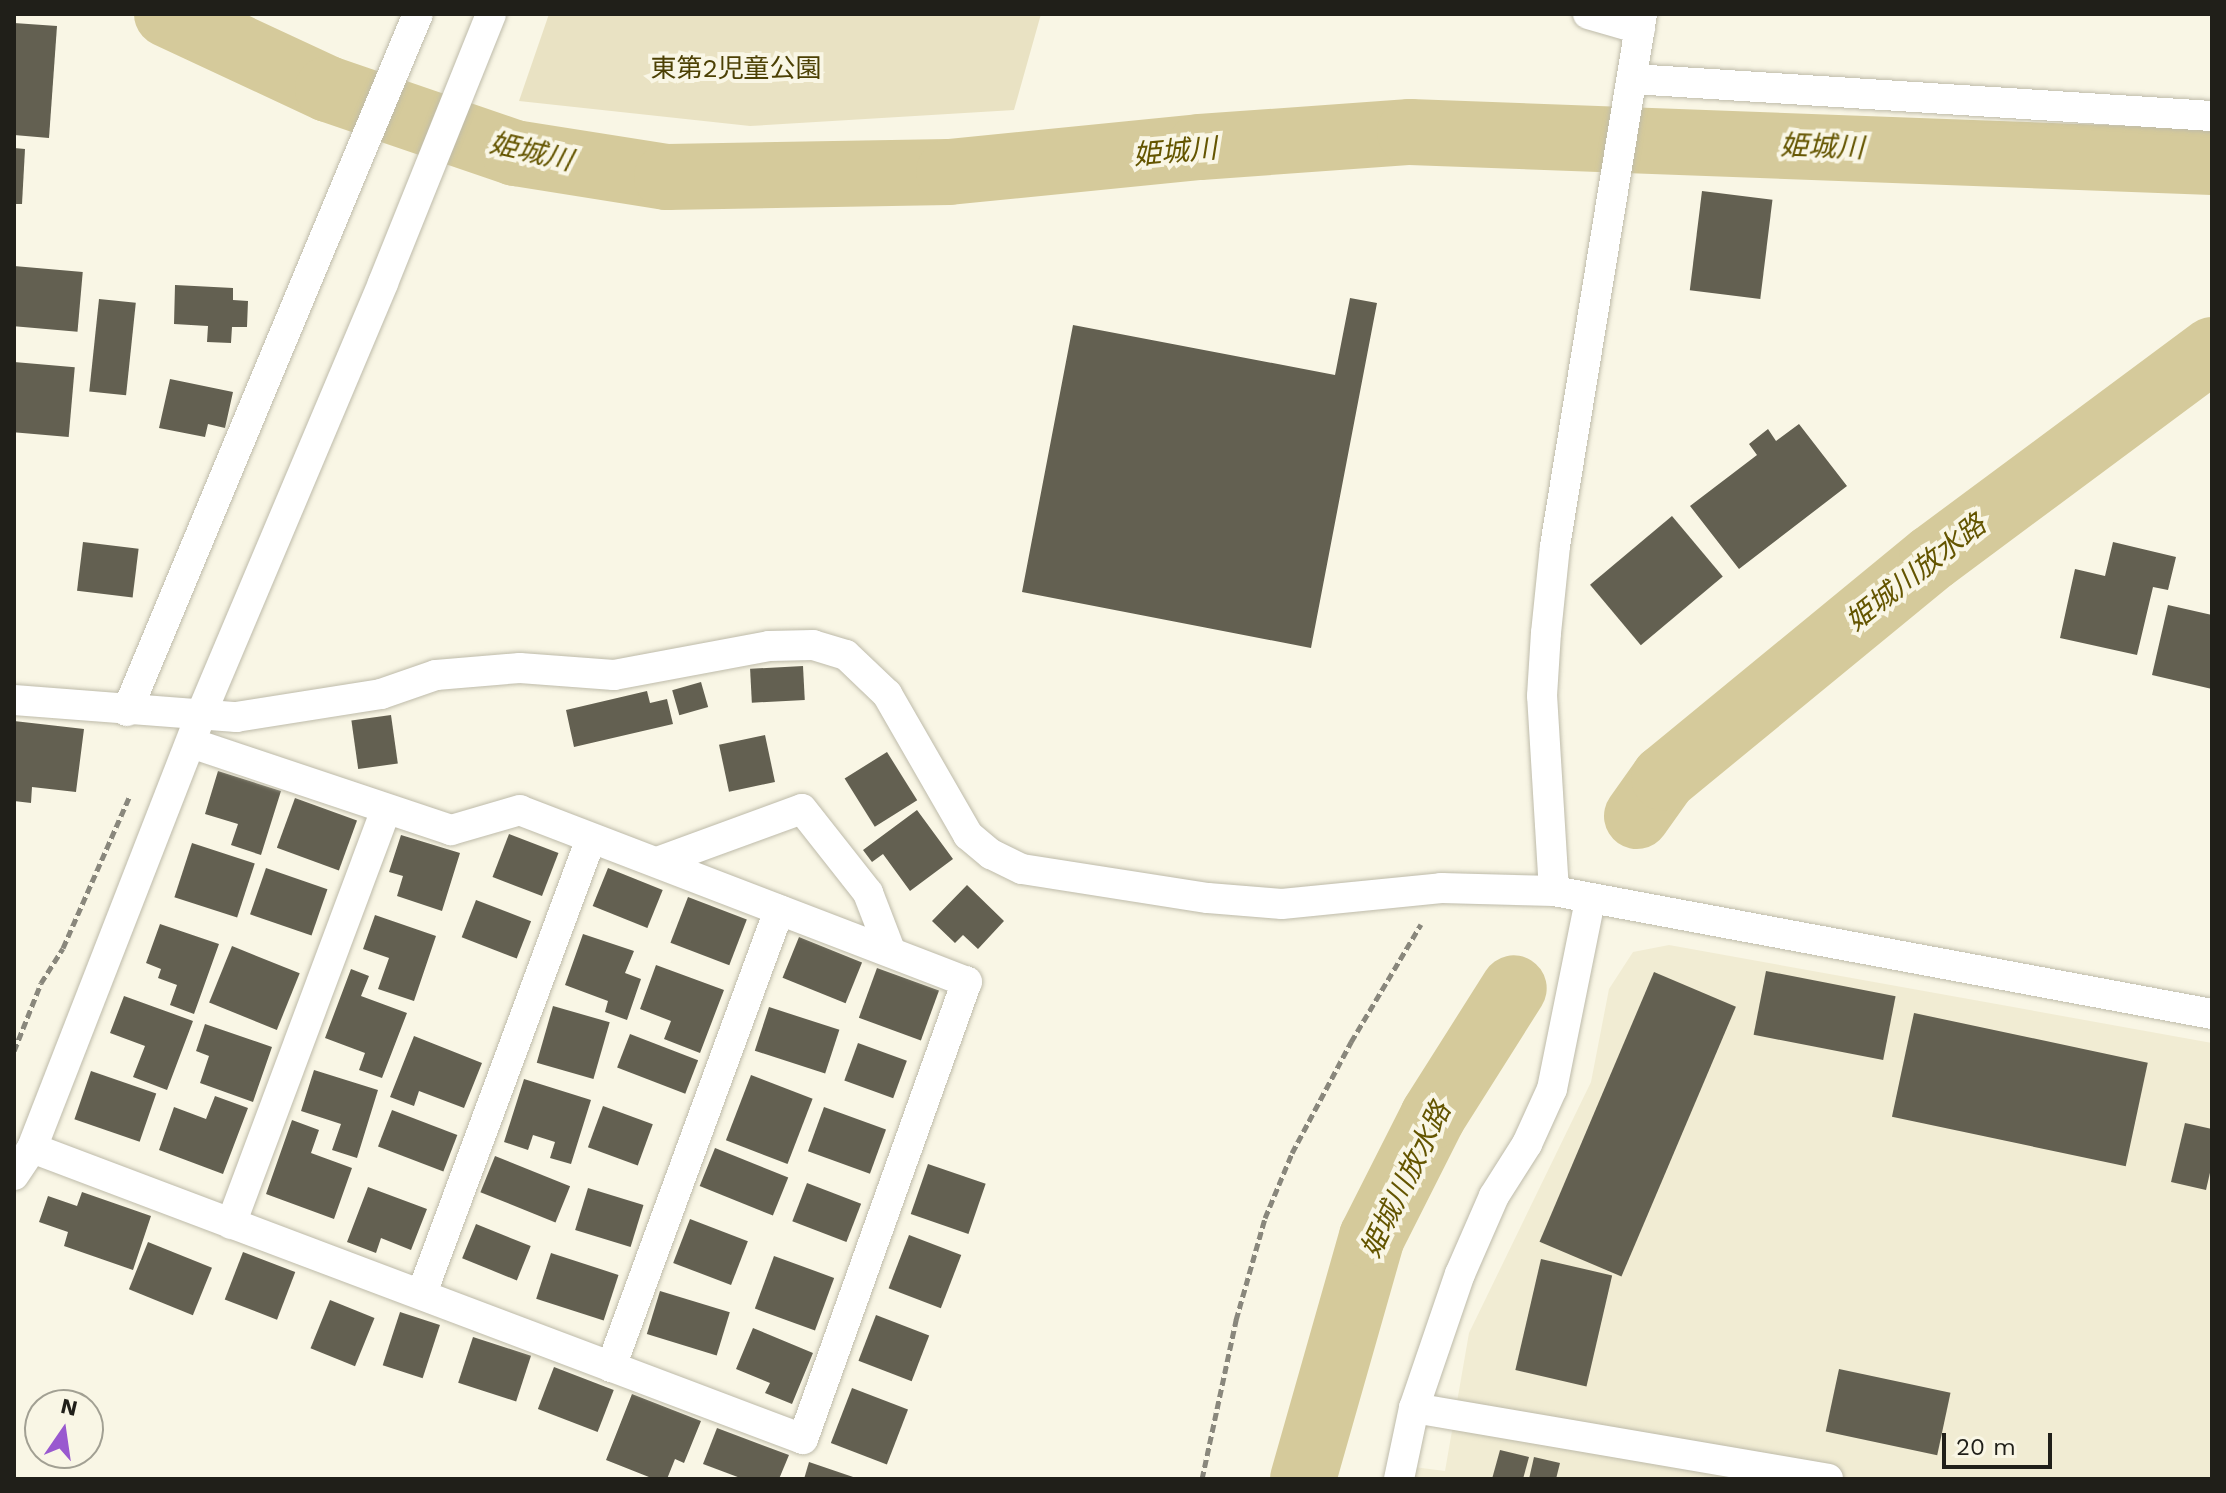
<!DOCTYPE html>
<html>
<head>
<meta charset="utf-8">
<style>
  body { margin:0 }
  #map { position:relative; width:2226px; height:1493px; overflow:hidden; background:#f9f6e5; font-family:"Work Sans","Noto Sans JP",sans-serif }
  div>[style] { position:absolute }
  [style*='--x'] { left:calc(var(--x)*1px); top:calc(var(--y)*1px); width:calc(var(--w)*1px); rotate:calc(var(--a)*1deg) }
  .built>* { inset:0; background:#f1ecd3 }
  .green>* { inset:0; background:#e9e2c3 }
  .river>* { height:66px; margin:-33px; padding:0 33px; transform-origin:33px; border-radius:33px; background:#d5ca9b }
  .building>* { inset:0; background:#636051; transform-origin:0 0 }
  .path>* { height:5px; margin-top:-2.5px; transform-origin:0; background:repeating-linear-gradient(90deg,#89877c 0 8px,transparent 0 12px) }
  .roads { filter:drop-shadow(0 0 2px #bebbaa) drop-shadow(0 0 2px #bebbaa) }
  .street>* { height:30px; margin:-15px; padding:0 15px; transform-origin:15px; border-radius:15px; background:#fff }
  span { translate:-50% -50%; white-space:nowrap; text-align:center; line-height:1.15; -webkit-text-stroke:8px #f9f6e5; paint-order:stroke }
  .park-label { font-size:26px; color:#4c4004 }
  .water-label { font-size:28px; color:#645500; font-style:italic }
  .frame { position:absolute; inset:0; border:16px solid #201f19; pointer-events:none }
  .north { position:absolute; left:24px; top:1389px; width:80px; height:80px; box-sizing:border-box; background:#f9f6e5; border:2px solid #a2a093; border-radius:50%; rotate:13deg; font-size:22px; font-weight:700; line-height:32px; text-align:center; color:#201f19 }
  .north::after { content:''; display:block; margin:auto; width:28px; height:36px; background:#9959cf; clip-path:polygon(50% 0,100% 100%,50% 72%,0 100%) }
  .scale { position:absolute; left:1942px; top:1433px; width:110px; height:36px; box-sizing:border-box; border:4px solid #201f19; border-top:0; padding-left:10px; font-size:24px; line-height:28px; white-space:nowrap; color:#201f19; -webkit-text-stroke:6px #f9f6e5; paint-order:stroke }
</style>
</head>
<body>
<div id="map">
  <div class="built">
    <i style="clip-path:polygon(1669px 945px,2212px 1043px,2212px 1479px,1412px 1479px,1414px 1467px,1445px 1471px,1469px 1333px,1591px 1082px,1609px 989px,1633px 952px)"></i>
  </div>
  <div class="green">
    <i style="clip-path:polygon(549px 14px,1041px 14px,1014px 110px,750px 126px,519px 101px)"></i>
  </div>
  <div class="river">
    <i style="--x:167;--y:14;--w:178;--a:25"></i>
    <i style="--x:328;--y:89;--w:198;--a:18.9"></i>
    <i style="--x:515;--y:153;--w:154;--a:9"></i>
    <i style="--x:667;--y:177;--w:282;--a:-1"></i>
    <i style="--x:949;--y:172;--w:252;--a:-5.7"></i>
    <i style="--x:1200;--y:147;--w:211;--a:-4.1"></i>
    <i style="--x:1410;--y:132;--w:803;--a:2.14"></i>
    <i style="--x:1637;--y:816;--w:47;--a:-54.6"></i>
    <i style="--x:1664;--y:778;--w:347;--a:-39.4"></i>
    <i style="--x:1932;--y:558;--w:349;--a:-36.6"></i>
    <i style="--x:1303;--y:1479;--w:252;--a:-74.1"></i>
    <i style="--x:1372;--y:1237;--w:136;--a:-63.2"></i>
    <i style="--x:1433;--y:1116;--w:151;--a:-57.7"></i>
  </div>
  <div class="building">
    <i style="clip-path:polygon(14px 23px,57px 26px,49px 138px,14px 135px)"></i>
    <i style="clip-path:polygon(14px 148px,25px 149px,22px 204px,14px 204px)"></i>
    <i style="left:1702px;top:191px;width:71px;height:100px;rotate:7deg"></i>
    <i style="left:14px;top:266px;width:69px;height:60px;rotate:5deg"></i>
    <i style="clip-path:polygon(175px 285px,233px 288px,233px 300px,248px 301px,247px 327px,232px 327px,231px 343px,207px 342px,208px 326px,174px 324px)"></i>
    <i style="clip-path:polygon(1350px 298px,1377px 303px,1311px 648px,1022px 592px,1073px 325px,1335px 375px)"></i>
    <i style="left:99px;top:299px;width:37px;height:93px;rotate:6deg"></i>
    <i style="left:14px;top:362px;width:61px;height:70px;rotate:5deg"></i>
    <i style="clip-path:polygon(170px 379px,233px 392px,225px 428px,208px 424px,205px 437px,159px 428px)"></i>
    <i style="clip-path:polygon(1799px 424px,1847px 486px,1739px 569px,1690px 506px,1757px 455px,1749px 444px,1768px 429px,1776px 441px)"></i>
    <i style="left:1672px;top:516px;width:79px;height:107px;rotate:50deg"></i>
    <i style="left:83px;top:542px;width:56px;height:49px;rotate:7deg"></i>
    <i style="clip-path:polygon(2113px 542px,2176px 557px,2168px 590px,2153px 587px,2137px 655px,2060px 638px,2075px 569px,2105px 576px)"></i>
    <i style="clip-path:polygon(2168px 605px,2212px 615px,2212px 689px,2152px 675px)"></i>
    <i style="left:803px;top:666px;width:34px;height:53px;rotate:87deg"></i>
    <i style="left:701px;top:682px;width:26px;height:30px;rotate:74deg"></i>
    <i style="clip-path:polygon(647px 691px,650px 703px,667px 699px,673px 724px,574px 747px,566px 710px)"></i>
    <i style="left:391px;top:715px;width:49px;height:40px;rotate:82deg"></i>
    <i style="clip-path:polygon(14px 721px,84px 729px,76px 792px,32px 787px,31px 803px,14px 801px)"></i>
    <i style="left:765px;top:735px;width:48px;height:47px;rotate:78deg"></i>
    <i style="left:887px;top:752px;width:57px;height:50px;rotate:58deg"></i>
    <i style="clip-path:polygon(218px 771px,281px 791px,261px 855px,231px 845px,238px 824px,205px 814px)"></i>
    <i style="left:295px;top:798px;width:66px;height:53px;rotate:20deg"></i>
    <i style="clip-path:polygon(917px 810px,953px 859px,910px 891px,883px 854px,872px 862px,863px 850px)"></i>
    <i style="left:509px;top:834px;width:53px;height:46px;rotate:21deg"></i>
    <i style="clip-path:polygon(401px 835px,460px 853px,442px 911px,397px 896px,403px 876px,389px 872px)"></i>
    <i style="left:192px;top:843px;width:66px;height:57px;rotate:18deg"></i>
    <i style="left:266px;top:868px;width:65px;height:49px;rotate:19deg"></i>
    <i style="left:608px;top:868px;width:59px;height:41px;rotate:22deg"></i>
    <i style="clip-path:polygon(967px 885px,1004px 921px,978px 949px,963px 935px,955px 943px,932px 921px)"></i>
    <i style="left:688px;top:897px;width:63px;height:49px;rotate:21deg"></i>
    <i style="left:476px;top:900px;width:59px;height:40px;rotate:21deg"></i>
    <i style="clip-path:polygon(375px 915px,436px 936px,414px 1001px,378px 989px,389px 958px,363px 949px)"></i>
    <i style="clip-path:polygon(160px 924px,219px 944px,194px 1014px,170px 1005px,177px 985px,158px 978px,161px 969px,146px 963px)"></i>
    <i style="clip-path:polygon(583px 934px,634px 951px,625px 973px,641px 979px,627px 1020px,605px 1012px,608px 1001px,565px 985px)"></i>
    <i style="left:799px;top:937px;width:68px;height:44px;rotate:22deg"></i>
    <i style="left:232px;top:946px;width:73px;height:61px;rotate:22deg"></i>
    <i style="clip-path:polygon(656px 965px,724px 990px,700px 1053px,664px 1039px,671px 1021px,640px 1009px)"></i>
    <i style="left:877px;top:968px;width:66px;height:53px;rotate:20deg"></i>
    <i style="clip-path:polygon(351px 969px,369px 976px,361px 996px,407px 1013px,382px 1078px,359px 1070px,365px 1053px,325px 1038px)"></i>
    <i style="left:1766px;top:971px;width:132px;height:65px;rotate:11deg"></i>
    <i style="left:1654px;top:972px;width:89px;height:293px;rotate:23deg"></i>
    <i style="clip-path:polygon(124px 996px,193px 1021px,167px 1090px,133px 1077px,145px 1046px,110px 1033px)"></i>
    <i style="left:553px;top:1006px;width:59px;height:59px;rotate:16deg"></i>
    <i style="left:769px;top:1007px;width:74px;height:46px;rotate:18deg"></i>
    <i style="left:1914px;top:1013px;width:239px;height:106px;rotate:12deg"></i>
    <i style="clip-path:polygon(205px 1024px,272px 1047px,253px 1102px,200px 1083px,209px 1056px,196px 1051px)"></i>
    <i style="left:630px;top:1034px;width:73px;height:36px;rotate:21deg"></i>
    <i style="clip-path:polygon(414px 1036px,482px 1063px,464px 1108px,419px 1091px,414px 1106px,390px 1097px)"></i>
    <i style="left:858px;top:1043px;width:52px;height:40px;rotate:20deg"></i>
    <i style="clip-path:polygon(314px 1070px,378px 1090px,357px 1158px,332px 1150px,341px 1124px,301px 1111px)"></i>
    <i style="left:91px;top:1071px;width:69px;height:51px;rotate:19deg"></i>
    <i style="left:751px;top:1075px;width:66px;height:70px;rotate:21deg"></i>
    <i style="clip-path:polygon(524px 1079px,591px 1100px,571px 1164px,550px 1158px,555px 1142px,533px 1135px,528px 1150px,504px 1142px)"></i>
    <i style="clip-path:polygon(215px 1096px,248px 1108px,223px 1174px,159px 1150px,174px 1107px,206px 1119px)"></i>
    <i style="left:603px;top:1106px;width:53px;height:44px;rotate:20deg"></i>
    <i style="left:824px;top:1107px;width:66px;height:47px;rotate:20deg"></i>
    <i style="left:392px;top:1110px;width:70px;height:39px;rotate:21deg"></i>
    <i style="clip-path:polygon(292px 1120px,319px 1130px,311px 1153px,352px 1168px,334px 1219px,266px 1194px)"></i>
    <i style="clip-path:polygon(2185px 1123px,2212px 1129px,2212px 1164px,2206px 1190px,2171px 1182px)"></i>
    <i style="left:715px;top:1148px;width:79px;height:41px;rotate:22deg"></i>
    <i style="left:495px;top:1156px;width:81px;height:39px;rotate:22deg"></i>
    <i style="left:928px;top:1164px;width:61px;height:53px;rotate:19deg"></i>
    <i style="left:807px;top:1183px;width:58px;height:41px;rotate:21deg"></i>
    <i style="clip-path:polygon(368px 1187px,427px 1209px,411px 1250px,381px 1238px,376px 1253px,347px 1242px)"></i>
    <i style="left:588px;top:1188px;width:58px;height:44px;rotate:17deg"></i>
    <i style="clip-path:polygon(82px 1192px,151px 1216px,133px 1270px,64px 1246px,68px 1232px,39px 1222px,48px 1196px,77px 1206px)"></i>
    <i style="left:690px;top:1219px;width:62px;height:47px;rotate:21deg"></i>
    <i style="left:476px;top:1224px;width:59px;height:37px;rotate:22deg"></i>
    <i style="left:909px;top:1235px;width:56px;height:57px;rotate:21deg"></i>
    <i style="left:148px;top:1242px;width:69px;height:51px;rotate:22deg"></i>
    <i style="left:243px;top:1252px;width:56px;height:51px;rotate:21deg"></i>
    <i style="left:551px;top:1253px;width:71px;height:48px;rotate:18deg"></i>
    <i style="left:774px;top:1256px;width:64px;height:56px;rotate:20deg"></i>
    <i style="left:1541px;top:1259px;width:73px;height:114px;rotate:13deg"></i>
    <i style="left:660px;top:1291px;width:73px;height:45px;rotate:17deg"></i>
    <i style="left:330px;top:1300px;width:48px;height:52px;rotate:22deg"></i>
    <i style="left:400px;top:1312px;width:42px;height:56px;rotate:18deg"></i>
    <i style="left:876px;top:1315px;width:57px;height:49px;rotate:21deg"></i>
    <i style="clip-path:polygon(753px 1328px,813px 1353px,792px 1404px,765px 1393px,770px 1383px,736px 1369px)"></i>
    <i style="left:473px;top:1337px;width:61px;height:48px;rotate:18deg"></i>
    <i style="left:554px;top:1367px;width:64px;height:45px;rotate:21deg"></i>
    <i style="left:1839px;top:1369px;width:114px;height:64px;rotate:12deg"></i>
    <i style="left:852px;top:1388px;width:60px;height:59px;rotate:21deg"></i>
    <i style="clip-path:polygon(632px 1394px,701px 1421px,684px 1463px,675px 1459px,667px 1479px,654px 1479px,606px 1460px)"></i>
    <i style="clip-path:polygon(717px 1428px,789px 1455px,779px 1479px,743px 1479px,703px 1464px)"></i>
    <i style="clip-path:polygon(1500px 1450px,1529px 1457px,1523px 1479px,1492px 1479px)"></i>
    <i style="clip-path:polygon(1534px 1457px,1560px 1463px,1556px 1479px,1529px 1479px)"></i>
    <i style="clip-path:polygon(809px 1462px,856px 1478px,856px 1479px,804px 1479px)"></i>
  </div>
  <div class="path">
    <i style="--x:14;--y:1051;--w:73;--a:-68.3"></i>
    <i style="--x:41;--y:983;--w:41;--a:-57.8"></i>
    <i style="--x:63;--y:948;--w:164;--a:-66.3"></i>
    <i style="--x:1202;--y:1479;--w:163;--a:-77.9"></i>
    <i style="--x:1236;--y:1320;--w:106;--a:-74.1"></i>
    <i style="--x:1265;--y:1218;--w:70;--a:-67.4"></i>
    <i style="--x:1292;--y:1153;--w:126;--a:-62"></i>
    <i style="--x:1351;--y:1042;--w:137;--a:-59.3"></i>
  </div>
  <div class="roads">
    <div class="street">
      <i style="--x:1588;--y:14;--w:54;--a:16.1"></i>
      <i style="--x:1633;--y:79;--w:580;--a:3.66"></i>
      <i style="--x:14;--y:700;--w:223;--a:4.4"></i>
      <i style="--x:236;--y:717;--w:147;--a:-9"></i>
      <i style="--x:381;--y:694;--w:58;--a:-19.1"></i>
      <i style="--x:436;--y:675;--w:84;--a:-4.8"></i>
      <i style="--x:520;--y:668;--w:94;--a:4.3"></i>
      <i style="--x:614;--y:675;--w:158;--a:-10.6"></i>
      <i style="--x:769;--y:646;--w:44;--a:-1.3"></i>
      <i style="--x:813;--y:645;--w:34;--a:17"></i>
      <i style="--x:846;--y:655;--w:57;--a:43.6"></i>
      <i style="--x:887;--y:694;--w:163;--a:60.1"></i>
      <i style="--x:968;--y:835;--w:30;--a:40"></i>
      <i style="--x:991;--y:854;--w:34;--a:26"></i>
      <i style="--x:1022;--y:869;--w:188;--a:8.9"></i>
      <i style="--x:1208;--y:898;--w:74;--a:4.6"></i>
      <i style="--x:1282;--y:904;--w:160;--a:-5.7"></i>
      <i style="--x:1441;--y:888;--w:113;--a:1.5"></i>
      <i style="--x:1554;--y:891;--w:669;--a:10.59"></i>
      <i style="--x:127;--y:711;--w:755;--a:-67.34"></i>
      <i style="--x:657;--y:862;--w:154;--a:-20.1"></i>
      <i style="--x:802;--y:809;--w:107;--a:51.8"></i>
      <i style="--x:868;--y:893;--w:61;--a:68.9"></i>
      <i style="--x:1554;--y:891;--w:195;--a:-93.5"></i>
      <i style="--x:1542;--y:696;--w:63;--a:-86.4"></i>
      <i style="--x:1546;--y:633;--w:87;--a:-84.1"></i>
      <i style="--x:1555;--y:546;--w:539;--a:-80.71"></i>
      <i style="--x:32;--y:1148;--w:824;--a:20.68"></i>
      <i style="--x:803;--y:1439;--w:486;--a:-70.3"></i>
      <i style="--x:967;--y:982;--w:479;--a:-159"></i>
      <i style="--x:520;--y:810;--w:72;--a:163.8"></i>
      <i style="--x:451;--y:830;--w:274;--a:-161.5"></i>
      <i style="--x:14;--y:1175;--w:32;--a:-56"></i>
      <i style="--x:32;--y:1148;--w:468;--a:-68.7"></i>
      <i style="--x:202;--y:712;--w:466;--a:-67.1"></i>
      <i style="--x:383;--y:283;--w:290;--a:-68.1"></i>
      <i style="--x:231;--y:1224;--w:442;--a:-69.5"></i>
      <i style="--x:422;--y:1293;--w:485;--a:-69.6"></i>
      <i style="--x:611;--y:1367;--w:487;--a:-69.8"></i>
      <i style="--x:1414;--y:1408;--w:420;--a:9.7"></i>
      <i style="--x:1399;--y:1479;--w:73;--a:-78.1"></i>
      <i style="--x:1414;--y:1408;--w:142;--a:-71.1"></i>
      <i style="--x:1460;--y:1274;--w:85;--a:-66.4"></i>
      <i style="--x:1494;--y:1196;--w:62;--a:-57.6"></i>
      <i style="--x:1527;--y:1144;--w:60;--a:-65.6"></i>
      <i style="--x:1552;--y:1089;--w:192;--a:-78.6"></i>
    </div>
  </div>
  <div class="park-label">
    <span style="left:736px;top:69px">東第2児童公園</span>
  </div>
  <div class="water-label">
    <span style="left:1822px;top:147px;rotate:2deg">姫城川</span>
    <span style="left:531px;top:152px;rotate:13deg">姫城川</span>
    <span style="left:1175px;top:152px;rotate:-5deg">姫城川</span>
    <span style="left:1916px;top:573px;rotate:-38deg">姫城川放水路</span>
    <span style="left:1406px;top:1180px;rotate:-64deg">姫城川放水路</span>
  </div>
  <div class="frame"></div>
  <div class="north">N</div>
  <div class="scale">20 m</div>
</div>
</body>
</html>
